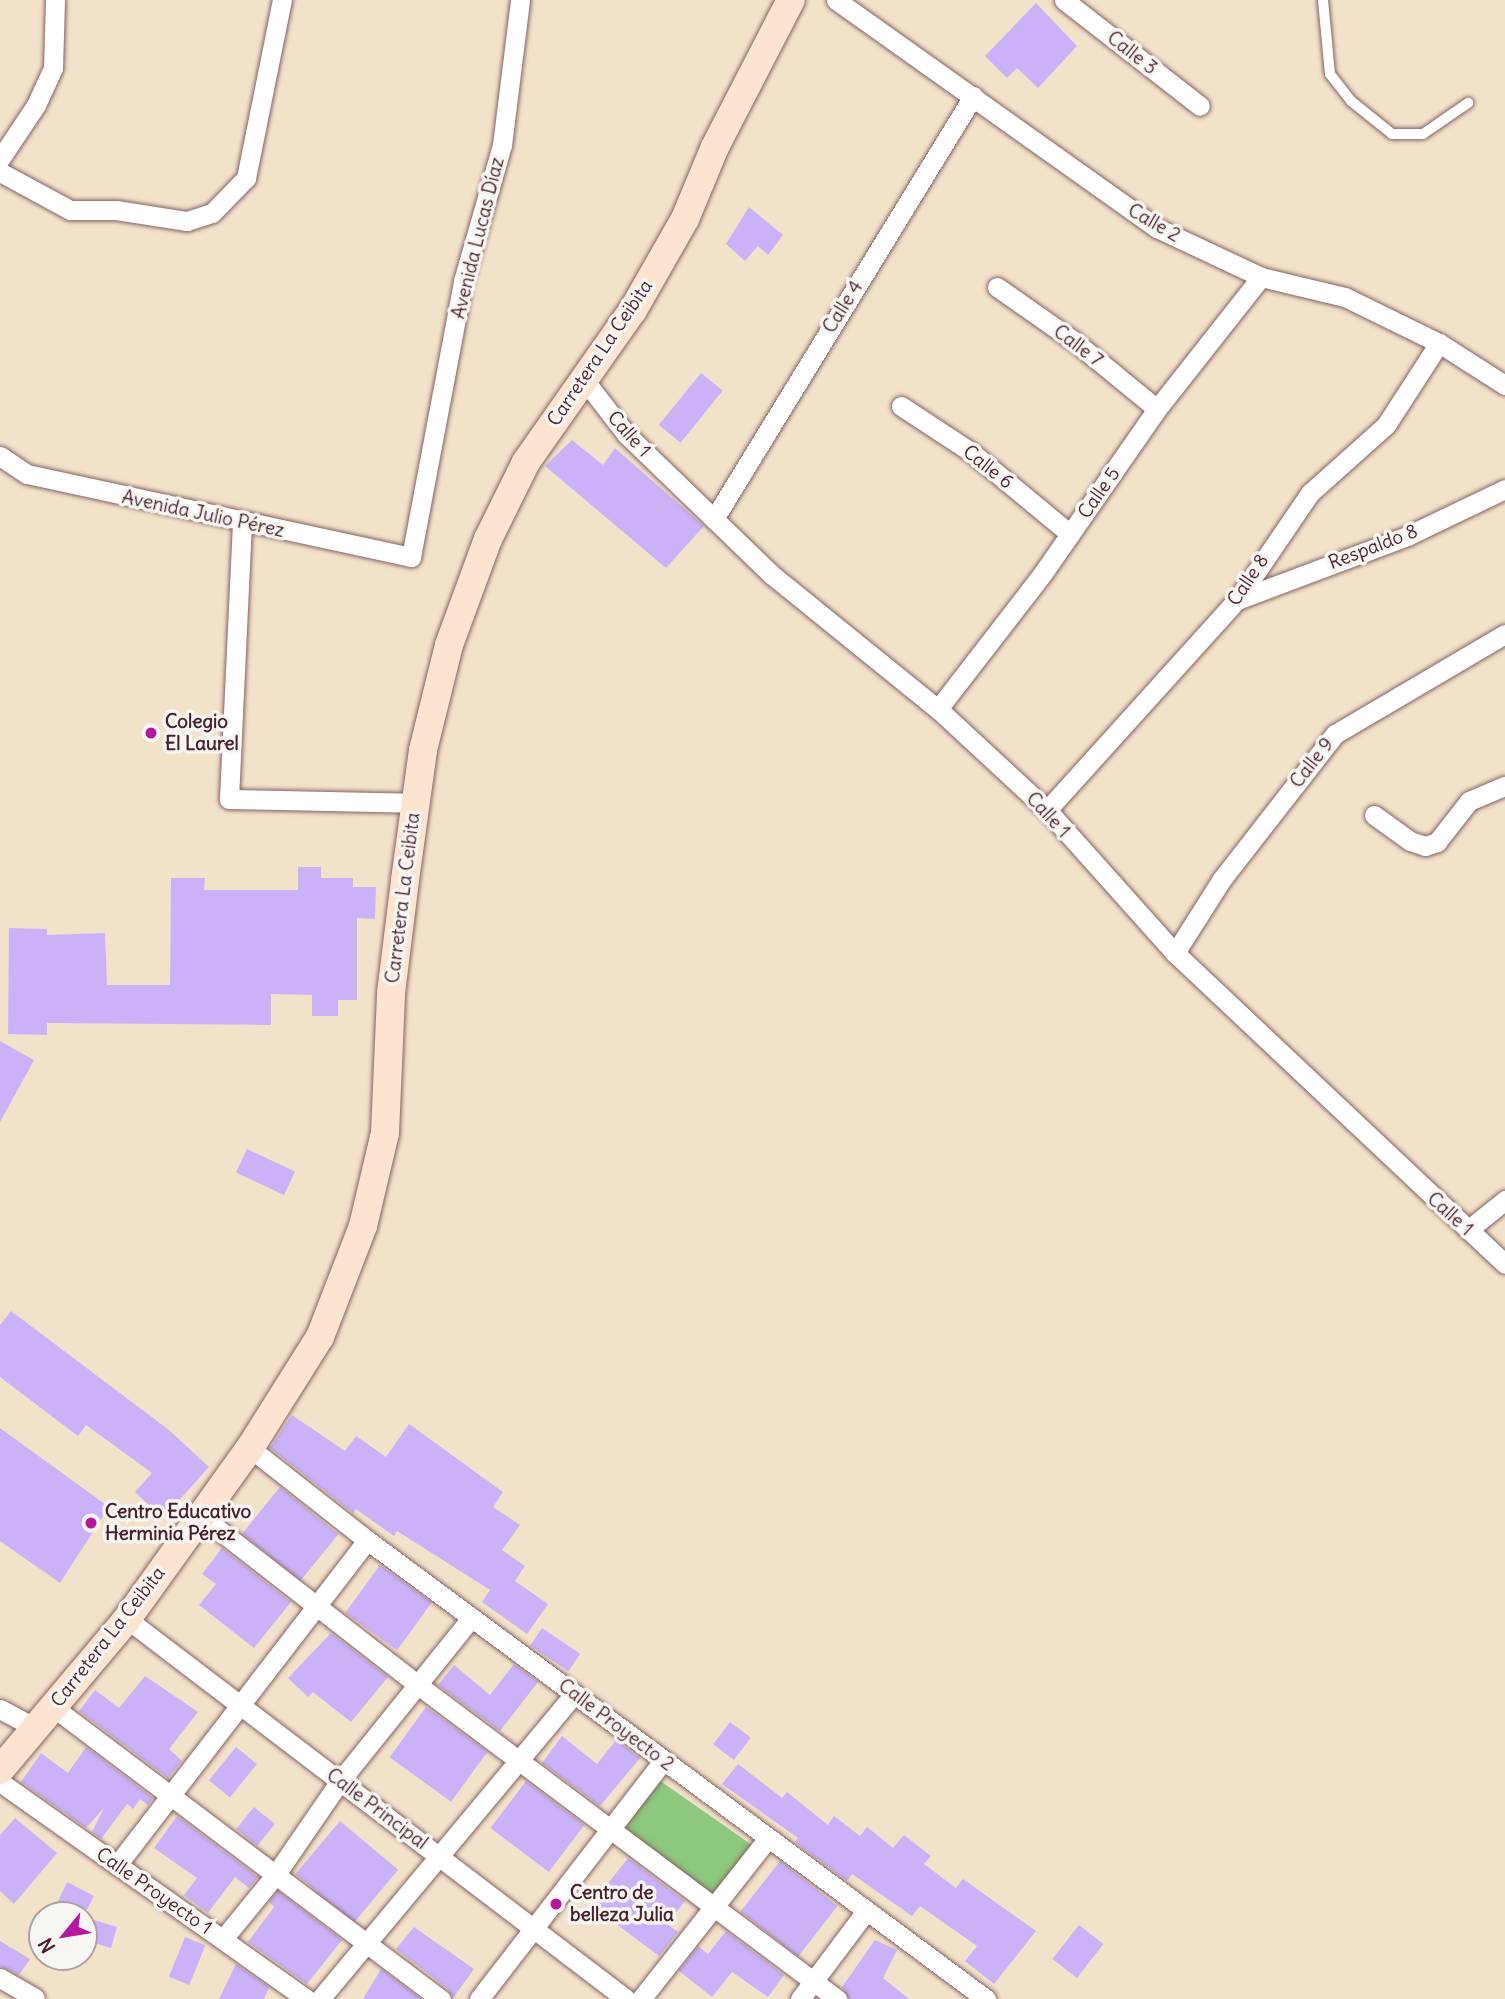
<!DOCTYPE html>
<html>
<head>
<meta charset="utf-8">
<style>
  body { margin:0 }
  #map { position:relative; width:1505px; height:1999px; overflow:hidden; background:#f3e2ca; font-family:Delius,sans-serif }
  div>[style] { position:absolute }
  [style*='--x'] { left:calc(var(--x)*1px); top:calc(var(--y)*1px); width:calc(var(--w)*1px); rotate:calc(var(--a)*1deg) }
  .green>* { inset:0; background:#8cc87d; transform-origin:0 0 }
  .building>* { inset:0; background:#cbb2f8; transform-origin:0 0 }
  .roads { filter:drop-shadow(0 0 2px #856363) drop-shadow(0 0 2px #856363) }
  .lane>* { height:10px; margin:-5px; padding:0 5px; transform-origin:5px; border-radius:5px; background:#fff }
  .street>* { height:19px; margin:-9.5px; padding:0 9.5px; transform-origin:9.5px; border-radius:9.5px; background:#fff }
  .secondary>* { height:28px; margin:-14px; padding:0 14px; transform-origin:14px; border-radius:14px; background:#fde4d1 }
  .dots>* { width:19px; height:19px; translate:-50% -50%; box-sizing:border-box; border:4px solid #f6f6f2; border-radius:50% }
  span { translate:-50% -50%; white-space:nowrap; text-align:center; line-height:1.15; -webkit-text-stroke:7px #f6f6f2; paint-order:stroke }
  .street-label { font-size:19px; color:#4a1f2b }
  .poi-label { font-size:19px; color:#4a1f2b; font-weight:700 }
  .left { translate:0 -50%; text-align:left }
  .north { position:absolute; left:28px; top:1901px; width:70px; height:70px; box-sizing:border-box; background:#f6f6f2; border:2px solid #b1a0a2; border-radius:50%; rotate:240deg; font-size:19px; font-weight:700; line-height:28px; text-align:center; color:#4a1f2b }
  .north::after { content:''; display:block; margin:auto; width:24px; height:32px; background:#b5179e; clip-path:polygon(50% 0,100% 100%,50% 72%,0 100%) }
</style>
</head>
<body>
<div id="map">
  <div class="green">
    <i style="left:659px;top:1780px;width:113px;height:63px;rotate:35deg"></i>
  </div>
  <div class="building">
    <i style="clip-path:polygon(1036px 3px,1077px 46px,1038px 88px,1017px 68px,1007px 78px,985px 56px)"></i>
    <i style="clip-path:polygon(749px 207px,783px 235px,768px 255px,758px 246px,745px 261px,726px 244px)"></i>
    <i style="left:701px;top:373px;width:28px;height:67px;rotate:39deg"></i>
    <i style="clip-path:polygon(572px 440px,603px 465px,615px 448px,704px 526px,666px 568px,545px 466px)"></i>
    <i style="clip-path:polygon(298px 867px,321px 867px,321px 878px,353px 878px,353px 887px,376px 887px,375px 919px,357px 918px,357px 1000px,338px 1000px,338px 1016px,312px 1016px,312px 995px,271px 994px,271px 1025px,47px 1023px,47px 1035px,8px 1034px,9px 928px,47px 929px,47px 935px,105px 933px,107px 985px,170px 985px,171px 878px,205px 878px,204px 890px,298px 890px)"></i>
    <i style="clip-path:polygon(0 1041px,34px 1060px,0 1122px)"></i>
    <i style="left:247px;top:1149px;width:53px;height:26px;rotate:25deg"></i>
    <i style="clip-path:polygon(11px 1311px,169px 1430px,209px 1467px,163px 1518px,135px 1492px,152px 1473px,86px 1425px,78px 1436px,0 1377px,0 1325px)"></i>
    <i style="clip-path:polygon(292px 1415px,345px 1451px,356px 1436px,386px 1457px,409px 1424px,503px 1492px,493px 1507px,520px 1525px,502px 1550px,525px 1566px,515px 1581px,548px 1604px,527px 1634px,482px 1602px,490px 1590px,397px 1531px,394px 1536px,356px 1509px,353px 1513px,270px 1448px)"></i>
    <i style="clip-path:polygon(0 1428px,109px 1507px,60px 1583px,0 1541px)"></i>
    <i style="left:280px;top:1487px;width:75px;height:60px;rotate:39deg"></i>
    <i style="clip-path:polygon(222px 1548px,291px 1602px,254px 1648px,199px 1605px,216px 1584px,202px 1574px)"></i>
    <i style="left:380px;top:1565px;width:64px;height:59px;rotate:36deg"></i>
    <i style="left:542px;top:1628px;width:46px;height:21px;rotate:34deg"></i>
    <i style="clip-path:polygon(331px 1633px,388px 1677px,351px 1722px,313px 1692px,308px 1697px,288px 1678px)"></i>
    <i style="clip-path:polygon(514px 1664px,538px 1682px,500px 1731px,438px 1685px,454px 1665px,490px 1695px)"></i>
    <i style="clip-path:polygon(145px 1676px,198px 1712px,169px 1749px,182px 1761px,168px 1778px,79px 1711px,95px 1690px,119px 1708px)"></i>
    <i style="left:426px;top:1707px;width:76px;height:62px;rotate:36deg"></i>
    <i style="left:730px;top:1722px;width:26px;height:28px;rotate:37deg"></i>
    <i style="clip-path:polygon(562px 1736px,597px 1764px,616px 1740px,640px 1758px,600px 1806px,542px 1763px)"></i>
    <i style="clip-path:polygon(86px 1747px,153px 1798px,148px 1805px,140px 1799px,133px 1809px,127px 1804px,101px 1839px,92px 1832px,104px 1808px,86px 1828px,21px 1782px,41px 1753px,68px 1773px)"></i>
    <i style="left:236px;top:1747px;width:27px;height:43px;rotate:39deg"></i>
    <i style="clip-path:polygon(738px 1764px,782px 1798px,787px 1792px,828px 1825px,834px 1816px,860px 1836px,867px 1827px,893px 1848px,904px 1835px,931px 1856px,924px 1864px,956px 1888px,963px 1879px,1036px 1931px,994px 1984px,965px 1961px,977px 1946px,920px 1906px,912px 1916px,852px 1874px,847px 1881px,795px 1842px,798px 1838px,722px 1784px)"></i>
    <i style="left:526px;top:1781px;width:73px;height:59px;rotate:37deg"></i>
    <i style="left:254px;top:1807px;width:27px;height:28px;rotate:39deg"></i>
    <i style="clip-path:polygon(177px 1816px,258px 1877px,249px 1888px,235px 1877px,208px 1913px,184px 1895px,197px 1878px,154px 1848px)"></i>
    <i style="clip-path:polygon(15px 1818px,57px 1853px,14px 1904px,0 1891px,0 1835px)"></i>
    <i style="left:340px;top:1821px;width:76px;height:69px;rotate:40deg"></i>
    <i style="clip-path:polygon(628px 1858px,685px 1901px,667px 1924px,678px 1932px,659px 1956px,591px 1905px)"></i>
    <i style="left:780px;top:1861px;width:73px;height:64px;rotate:38deg"></i>
    <i style="clip-path:polygon(67px 1882px,94px 1896px,84px 1915px,56px 1906px)"></i>
    <i style="clip-path:polygon(278px 1891px,342px 1940px,307px 1984px,248px 1942px,274px 1907px,269px 1902px)"></i>
    <i style="clip-path:polygon(84px 1917px,117px 1927px,111px 1948px,84px 1940px)"></i>
    <i style="left:1079px;top:1925px;width:31px;height:43px;rotate:38deg"></i>
    <i style="clip-path:polygon(414px 1927px,474px 1969px,453px 1998px,448px 1989px,396px 1949px)"></i>
    <i style="clip-path:polygon(726px 1931px,784px 1975px,768px 1997px,732px 1972px,712px 1997px,679px 1971px,698px 1946px,708px 1954px)"></i>
    <i style="left:185px;top:1937px;width:22px;height:43px;rotate:22deg"></i>
    <i style="clip-path:polygon(875px 1940px,897px 1950px,883px 1978px,909px 1999px,849px 1999px,842px 1987px)"></i>
    <i style="clip-path:polygon(0 1941px,30px 1959px,19px 1975px,0 1966px)"></i>
    <i style="clip-path:polygon(236px 1964px,269px 1987px,264px 1999px,219px 1999px)"></i>
    <i style="clip-path:polygon(381px 1969px,421px 1999px,363px 1999px)"></i>
  </div>
  <div class="roads">
    <div class="lane">
      <i style="--x:1323;--y:0;--w:74;--a:84.6"></i>
      <i style="--x:1330;--y:74;--w:34;--a:52"></i>
      <i style="--x:1351;--y:101;--w:53;--a:38.8"></i>
      <i style="--x:1392;--y:134;--w:31;--a:0"></i>
      <i style="--x:1423;--y:134;--w:55;--a:-34.6"></i>
    </div>
    <div class="street">
      <i style="--x:836;--y:0;--w:394;--a:35.4"></i>
      <i style="--x:1157;--y:228;--w:115;--a:25.2"></i>
      <i style="--x:1261;--y:277;--w:86;--a:13.4"></i>
      <i style="--x:1345;--y:297;--w:105;--a:26.1"></i>
      <i style="--x:1439;--y:343;--w:78;--a:32.5"></i>
      <i style="--x:1064;--y:0;--w:172;--a:37.9"></i>
      <i style="--x:0;--y:159;--w:65;--a:-56.3"></i>
      <i style="--x:36;--y:105;--w:41;--a:-65.3"></i>
      <i style="--x:53;--y:68;--w:68;--a:-88.3"></i>
      <i style="--x:0;--y:172;--w:80;--a:28.5"></i>
      <i style="--x:70;--y:210;--w:46;--a:0"></i>
      <i style="--x:116;--y:210;--w:72;--a:8.8"></i>
      <i style="--x:187;--y:221;--w:26;--a:-18"></i>
      <i style="--x:212;--y:213;--w:49;--a:-45.8"></i>
      <i style="--x:246;--y:178;--w:182;--a:-78.6"></i>
      <i style="--x:997;--y:287;--w:94;--a:35"></i>
      <i style="--x:1074;--y:341;--w:107;--a:39.3"></i>
      <i style="--x:582;--y:377;--w:72;--a:52.3"></i>
      <i style="--x:626;--y:434;--w:202;--a:44"></i>
      <i style="--x:771;--y:574;--w:215;--a:39"></i>
      <i style="--x:938;--y:709;--w:149;--a:42.8"></i>
      <i style="--x:1047;--y:810;--w:192;--a:48.2"></i>
      <i style="--x:1175;--y:953;--w:453;--a:43.3"></i>
      <i style="--x:901;--y:406;--w:84;--a:33.3"></i>
      <i style="--x:971;--y:452;--w:129;--a:39.6"></i>
      <i style="--x:0;--y:456;--w:32;--a:34"></i>
      <i style="--x:27;--y:474;--w:393;--a:12.2"></i>
      <i style="--x:411;--y:557;--w:281;--a:-79.3"></i>
      <i style="--x:463;--y:281;--w:141;--a:-74"></i>
      <i style="--x:502;--y:145;--w:146;--a:-82.9"></i>
      <i style="--x:714;--y:519;--w:496;--a:-58.5"></i>
      <i style="--x:242;--y:523;--w:276;--a:92.7"></i>
      <i style="--x:229;--y:799;--w:186;--a:1.2"></i>
      <i style="--x:1237;--y:600;--w:182;--a:-20.6"></i>
      <i style="--x:1407;--y:536;--w:109;--a:-25.6"></i>
      <i style="--x:938;--y:709;--w:172;--a:-52.3"></i>
      <i style="--x:1043;--y:573;--w:200;--a:-55.2"></i>
      <i style="--x:1157;--y:409;--w:168;--a:-51.8"></i>
      <i style="--x:1047;--y:810;--w:283;--a:-47.9"></i>
      <i style="--x:1237;--y:600;--w:130;--a:-55.7"></i>
      <i style="--x:1310;--y:493;--w:102;--a:-41.8"></i>
      <i style="--x:1386;--y:425;--w:98;--a:-57.1"></i>
      <i style="--x:1374;--y:815;--w:44;--a:35.8"></i>
      <i style="--x:1410;--y:841;--w:16;--a:18"></i>
      <i style="--x:1425;--y:846;--w:13;--a:-18"></i>
      <i style="--x:1437;--y:842;--w:52;--a:-52"></i>
      <i style="--x:1469;--y:801;--w:39;--a:-23"></i>
      <i style="--x:1175;--y:953;--w:88;--a:-57.6"></i>
      <i style="--x:1222;--y:879;--w:184;--a:-52.1"></i>
      <i style="--x:1335;--y:734;--w:197;--a:-30.5"></i>
      <i style="--x:1468;--y:1230;--w:48;--a:-39"></i>
      <i style="--x:250;--y:1448;--w:149;--a:38.2"></i>
      <i style="--x:367;--y:1540;--w:771;--a:36.56"></i>
      <i style="--x:201;--y:1516;--w:275;--a:37.9"></i>
      <i style="--x:418;--y:1685;--w:524;--a:36.85"></i>
      <i style="--x:127;--y:1619;--w:627;--a:37.29"></i>
      <i style="--x:53;--y:1707;--w:486;--a:37"></i>
      <i style="--x:0;--y:1709;--w:40;--a:28"></i>
      <i style="--x:0;--y:1782;--w:376;--a:35.3"></i>
      <i style="--x:117;--y:1865;--w:410;--a:-52.4"></i>
      <i style="--x:223;--y:1939;--w:84;--a:-50.8"></i>
      <i style="--x:276;--y:1874;--w:113;--a:-55.5"></i>
      <i style="--x:340;--y:1781;--w:209;--a:-51.2"></i>
      <i style="--x:0;--y:1978;--w:40;--a:29.7"></i>
      <i style="--x:320;--y:1999;--w:397;--a:-50.2"></i>
      <i style="--x:479;--y:1999;--w:302;--a:-52.3"></i>
      <i style="--x:641;--y:1999;--w:205;--a:-51.7"></i>
      <i style="--x:800;--y:1999;--w:110;--a:-53.1"></i>
    </div>
    <div class="secondary">
      <i style="--x:0;--y:1770;--w:197;--a:-49.9"></i>
      <i style="--x:127;--y:1619;--w:211;--a:-54.3"></i>
      <i style="--x:250;--y:1448;--w:131;--a:-57.8"></i>
      <i style="--x:320;--y:1337;--w:119;--a:-68.8"></i>
      <i style="--x:363;--y:1226;--w:96;--a:-76.7"></i>
      <i style="--x:385;--y:1133;--w:140;--a:-87.5"></i>
      <i style="--x:391;--y:993;--w:114;--a:-82.9"></i>
      <i style="--x:405;--y:880;--w:131;--a:-82.1"></i>
      <i style="--x:423;--y:750;--w:108;--a:-76.1"></i>
      <i style="--x:449;--y:645;--w:113;--a:-69.8"></i>
      <i style="--x:488;--y:539;--w:86;--a:-63.7"></i>
      <i style="--x:526;--y:462;--w:186;--a:-54.9"></i>
      <i style="--x:633;--y:310;--w:105;--a:-60.3"></i>
      <i style="--x:685;--y:219;--w:78;--a:-67.4"></i>
      <i style="--x:715;--y:147;--w:165;--a:-62.7"></i>
    </div>
  </div>
  <div class="dots">
    <i style="left:151px;top:733px;background:#b5179e"></i>
    <i style="left:91px;top:1523px;background:#b5179e"></i>
    <i style="left:556px;top:1904px;background:#b5179e"></i>
  </div>
  <div class="street-label">
    <span style="left:1132px;top:53px;rotate:38deg">Calle 3</span>
    <span style="left:1154px;top:223px;rotate:30deg">Calle 2</span>
    <span style="left:478px;top:238px;rotate:-76deg">Avenida Lucas Díaz</span>
    <span style="left:843px;top:307px;rotate:-58deg">Calle 4</span>
    <span style="left:1078px;top:346px;rotate:37deg">Calle 7</span>
    <span style="left:600px;top:353px;rotate:-56deg">Carretera La Ceibita</span>
    <span style="left:629px;top:434px;rotate:48deg">Calle 1</span>
    <span style="left:988px;top:467px;rotate:38deg">Calle 6</span>
    <span style="left:1099px;top:493px;rotate:-55deg">Calle 5</span>
    <span style="left:203px;top:514px;rotate:12deg">Avenida Julio Pérez</span>
    <span style="left:1373px;top:547px;rotate:-21deg">Respaldo 8</span>
    <span style="left:1248px;top:580px;rotate:-56deg">Calle 8</span>
    <span style="left:1312px;top:763px;rotate:-52deg">Calle 9</span>
    <span style="left:1048px;top:815px;rotate:47deg">Calle 1</span>
    <span style="left:403px;top:898px;rotate:-83deg">Carretera La Ceibita</span>
    <span style="left:1450px;top:1214px;rotate:42deg">Calle 1</span>
    <span style="left:108px;top:1637px;rotate:-52deg">Carretera La Ceibita</span>
    <span style="left:616px;top:1725px;rotate:37deg">Calle Proyecto 2</span>
    <span style="left:377px;top:1809px;rotate:37deg">Calle Principal</span>
    <span style="left:154px;top:1891px;rotate:35deg">Calle Proyecto 1</span>
  </div>
  <div class="poi-label">
    <span class="left" style="left:165px;top:733px">Colegio<br>El Laurel</span>
    <span class="left" style="left:105px;top:1523px">Centro Educativo<br>Herminia Pérez</span>
    <span class="left" style="left:570px;top:1904px">Centro de<br>belleza Julia</span>
  </div>
  <div class="north">N</div>
</div>
</body>
</html>
